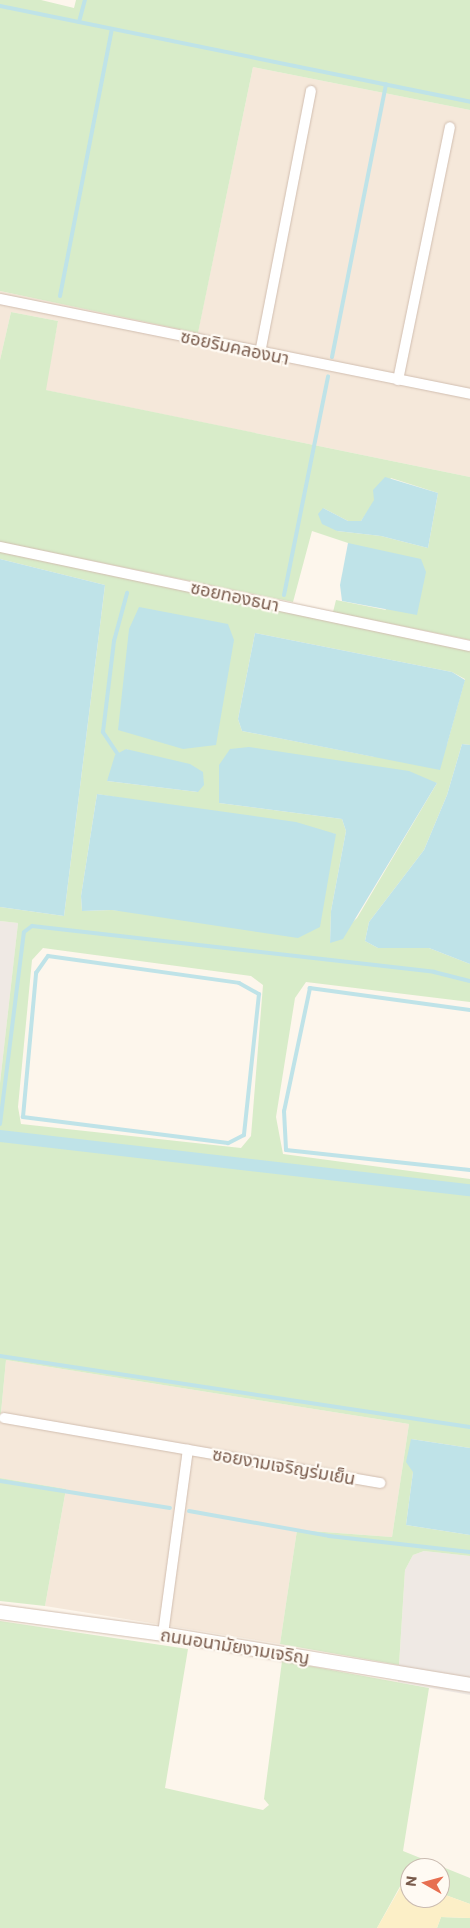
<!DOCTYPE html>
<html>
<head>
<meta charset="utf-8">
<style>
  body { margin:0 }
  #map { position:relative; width:470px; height:1928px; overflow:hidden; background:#fdf6ec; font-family:Commissioner,"Noto Sans Thai",sans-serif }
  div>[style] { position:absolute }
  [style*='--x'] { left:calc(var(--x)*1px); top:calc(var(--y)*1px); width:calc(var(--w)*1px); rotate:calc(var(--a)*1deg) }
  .residential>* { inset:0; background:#f5e8da }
  .industrial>* { inset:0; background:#efe9e4 }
  .green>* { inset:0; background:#d8ecc9 }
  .sand>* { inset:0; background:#fcefc7 }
  .water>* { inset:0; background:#bfe3e8 }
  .stream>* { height:4px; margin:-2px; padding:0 2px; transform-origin:2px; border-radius:2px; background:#bfe3e8 }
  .canal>* { height:12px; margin:-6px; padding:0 6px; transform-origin:6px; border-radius:6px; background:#bfe3e8 }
  .roads { filter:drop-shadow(0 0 1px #d1beb0) drop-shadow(0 0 1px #d1beb0) }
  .street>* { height:10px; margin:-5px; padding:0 5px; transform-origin:5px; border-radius:5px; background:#fff }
  .secondary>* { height:14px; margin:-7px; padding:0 7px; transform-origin:7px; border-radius:7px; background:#fff }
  span { translate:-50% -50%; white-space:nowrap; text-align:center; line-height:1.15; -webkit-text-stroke:4.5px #fffaf3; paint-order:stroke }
  .street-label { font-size:18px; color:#7a5c4d }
  .north { position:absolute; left:400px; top:1858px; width:50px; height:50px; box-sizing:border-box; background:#fffaf3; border:1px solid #cabbb1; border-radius:50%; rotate:277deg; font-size:14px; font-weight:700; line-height:20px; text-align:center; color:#7a5c4d }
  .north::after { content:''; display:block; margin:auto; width:18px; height:22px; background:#e76f51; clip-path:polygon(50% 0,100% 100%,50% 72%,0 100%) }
</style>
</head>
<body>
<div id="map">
  <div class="residential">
    <i style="clip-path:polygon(253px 67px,470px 110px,470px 477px,45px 390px,58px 321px,11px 312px,0 360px,0 291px,198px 332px)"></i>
    <i style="clip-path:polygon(6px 1360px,409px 1424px,392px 1537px,297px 1530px,280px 1644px,45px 1606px,66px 1489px,0 1478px,0 1423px)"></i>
  </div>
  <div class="industrial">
    <i style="clip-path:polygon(0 921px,18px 923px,0 1083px)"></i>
    <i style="clip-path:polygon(424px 1551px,470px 1556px,470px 1695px,398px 1682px,405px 1570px,413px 1555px)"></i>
  </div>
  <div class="green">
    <i style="clip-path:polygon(0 0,41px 0,74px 8px,76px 0,470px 0,470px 110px,253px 67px,198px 333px,0 291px)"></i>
    <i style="clip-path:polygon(evenodd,11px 312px,58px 321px,46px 390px,470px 477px,470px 640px,333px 612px,336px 600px,386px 610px,348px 543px,312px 531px,293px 602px,0 542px,0 360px,11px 312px,391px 478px,438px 493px,428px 548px,381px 536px,337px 531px,323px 508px,348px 521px,361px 521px,391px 478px)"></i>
    <i style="clip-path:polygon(evenodd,0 551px,470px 651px,470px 745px,462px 744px,447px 795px,424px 850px,369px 922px,365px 941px,378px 948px,429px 948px,470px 964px,470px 1002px,306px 982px,295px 998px,276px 1117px,283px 1154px,470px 1179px,470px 1448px,411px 1439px,413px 1472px,406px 1525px,470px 1535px,470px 1556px,424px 1551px,413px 1555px,405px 1570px,399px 1665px,280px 1644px,297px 1530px,392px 1537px,409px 1424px,6px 1360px,0 1423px,0 1083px,18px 923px,0 921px,0 907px,64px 916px,105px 585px,0 559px,0 551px,255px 633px,452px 672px,465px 679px,447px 744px,375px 757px,242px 731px,238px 719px,255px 633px,0 551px,126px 749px,140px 754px,198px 792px,107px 781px,126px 749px,0 551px,219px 765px,437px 783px,357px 918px,330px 943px,331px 911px,346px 831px,342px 819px,219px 803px,219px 765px,0 551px,97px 794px,335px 834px,319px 927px,112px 910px,82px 911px,81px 896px,97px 794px,0 551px,43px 948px,251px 976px,263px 985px,251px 1136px,241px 1148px,21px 1124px,18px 1107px,32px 960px,43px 948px)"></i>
    <i style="clip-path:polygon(0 1478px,66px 1489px,45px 1606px,0 1601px)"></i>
    <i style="clip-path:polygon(0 1621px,188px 1649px,165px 1788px,263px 1810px,269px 1805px,264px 1799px,282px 1661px,429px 1688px,403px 1851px,470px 1878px,470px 1904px,440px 1893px,440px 1868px,410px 1868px,410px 1883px,403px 1881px,377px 1928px,0 1928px)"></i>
    <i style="clip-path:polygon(441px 1917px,470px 1918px,470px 1928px,437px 1928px)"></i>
  </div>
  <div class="sand">
    <i style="clip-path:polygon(404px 1881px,410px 1883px,410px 1898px,440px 1898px,440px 1893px,470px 1904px,470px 1918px,441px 1917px,437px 1928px,377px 1928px)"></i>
  </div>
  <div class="water">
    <i style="clip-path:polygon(385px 477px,438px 493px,428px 548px,381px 536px,337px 531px,322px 524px,318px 514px,323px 508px,348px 521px,361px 521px,374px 500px,373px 490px)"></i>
    <i style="clip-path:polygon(348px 543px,421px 559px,426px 572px,417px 615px,342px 601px,340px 585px)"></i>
    <i style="clip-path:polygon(0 559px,105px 585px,64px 916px,0 907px)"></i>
    <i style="clip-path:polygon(139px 607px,228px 624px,234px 640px,216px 745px,183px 749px,118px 730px,129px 629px)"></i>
    <i style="clip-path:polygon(255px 633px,452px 672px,465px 680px,440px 770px,242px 731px,238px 719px)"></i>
    <i style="clip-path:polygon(462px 744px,470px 745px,470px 964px,429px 948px,378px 948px,365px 941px,369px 922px,424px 850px,447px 795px)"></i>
    <i style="clip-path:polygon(249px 747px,409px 771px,437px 783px,343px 939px,330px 943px,331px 911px,346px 831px,342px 819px,219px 803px,219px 765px,230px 749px)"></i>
    <i style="clip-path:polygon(126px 749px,190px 764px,203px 772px,204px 785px,198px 792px,107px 781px,115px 755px)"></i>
    <i style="clip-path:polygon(97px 794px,296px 822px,336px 834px,320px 927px,298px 938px,112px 910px,82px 911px,81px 896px)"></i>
    <i style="clip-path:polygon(411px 1439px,470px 1448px,470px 1535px,406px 1525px,413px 1472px,406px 1462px)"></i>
  </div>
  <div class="stream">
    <i style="--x:0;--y:6;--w:480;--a:11.5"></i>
    <i style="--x:79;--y:22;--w:23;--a:-75"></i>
    <i style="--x:60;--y:296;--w:272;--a:-79"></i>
    <i style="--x:332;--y:357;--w:278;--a:-78.8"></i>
    <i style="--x:284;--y:595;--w:223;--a:-78.6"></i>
    <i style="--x:119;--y:756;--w:29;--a:-124"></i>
    <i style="--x:103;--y:732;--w:92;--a:-83.1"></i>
    <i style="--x:114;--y:641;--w:50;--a:-74.8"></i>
    <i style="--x:48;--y:956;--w:193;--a:8"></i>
    <i style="--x:239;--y:983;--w:23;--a:29"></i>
    <i style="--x:259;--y:994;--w:142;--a:96.1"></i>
    <i style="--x:244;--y:1135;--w:18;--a:153"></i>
    <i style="--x:228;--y:1143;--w:207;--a:-172.8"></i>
    <i style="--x:23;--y:1117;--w:145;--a:-84.8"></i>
    <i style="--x:36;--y:973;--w:21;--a:-55"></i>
    <i style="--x:470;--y:1010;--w:162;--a:-172.2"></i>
    <i style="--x:310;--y:988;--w:126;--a:101.9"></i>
    <i style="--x:284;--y:1111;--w:39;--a:87"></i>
    <i style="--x:286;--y:1150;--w:185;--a:6.2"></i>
    <i style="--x:0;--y:1124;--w:193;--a:-82.9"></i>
    <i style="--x:24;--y:932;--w:10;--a:-37"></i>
    <i style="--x:32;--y:926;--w:405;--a:6.5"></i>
    <i style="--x:434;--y:972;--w:37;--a:14"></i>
    <i style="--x:0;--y:1356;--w:475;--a:8.6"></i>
    <i style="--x:0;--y:1481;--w:172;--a:9"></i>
    <i style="--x:189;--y:1511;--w:142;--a:10.1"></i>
    <i style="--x:329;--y:1536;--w:142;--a:6.5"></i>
  </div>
  <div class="canal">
    <i style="--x:0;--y:1136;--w:473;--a:6.6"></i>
  </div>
  <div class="roads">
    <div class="street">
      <i style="--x:0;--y:299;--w:480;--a:11.4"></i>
      <i style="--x:260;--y:353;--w:267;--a:-79"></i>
      <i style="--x:398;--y:380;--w:258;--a:-78.4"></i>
      <i style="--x:0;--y:547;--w:480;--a:11.9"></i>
      <i style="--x:4;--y:1418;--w:382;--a:9.8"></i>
      <i style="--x:163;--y:1634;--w:186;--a:-82.3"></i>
    </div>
    <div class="secondary">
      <i style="--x:0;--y:1612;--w:164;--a:7.7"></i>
      <i style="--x:163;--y:1634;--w:311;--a:9.4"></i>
    </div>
  </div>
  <div class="street-label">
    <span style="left:235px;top:347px;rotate:12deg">ซอยริมคลองนา</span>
    <span style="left:235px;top:596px;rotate:12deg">ซอยทองธนา</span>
    <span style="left:284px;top:1466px;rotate:10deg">ซอยงามเจริญร่มเย็น</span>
    <span style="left:235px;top:1646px;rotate:9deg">ถนนอนามัยงามเจริญ</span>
  </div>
  <div class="north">N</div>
</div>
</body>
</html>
